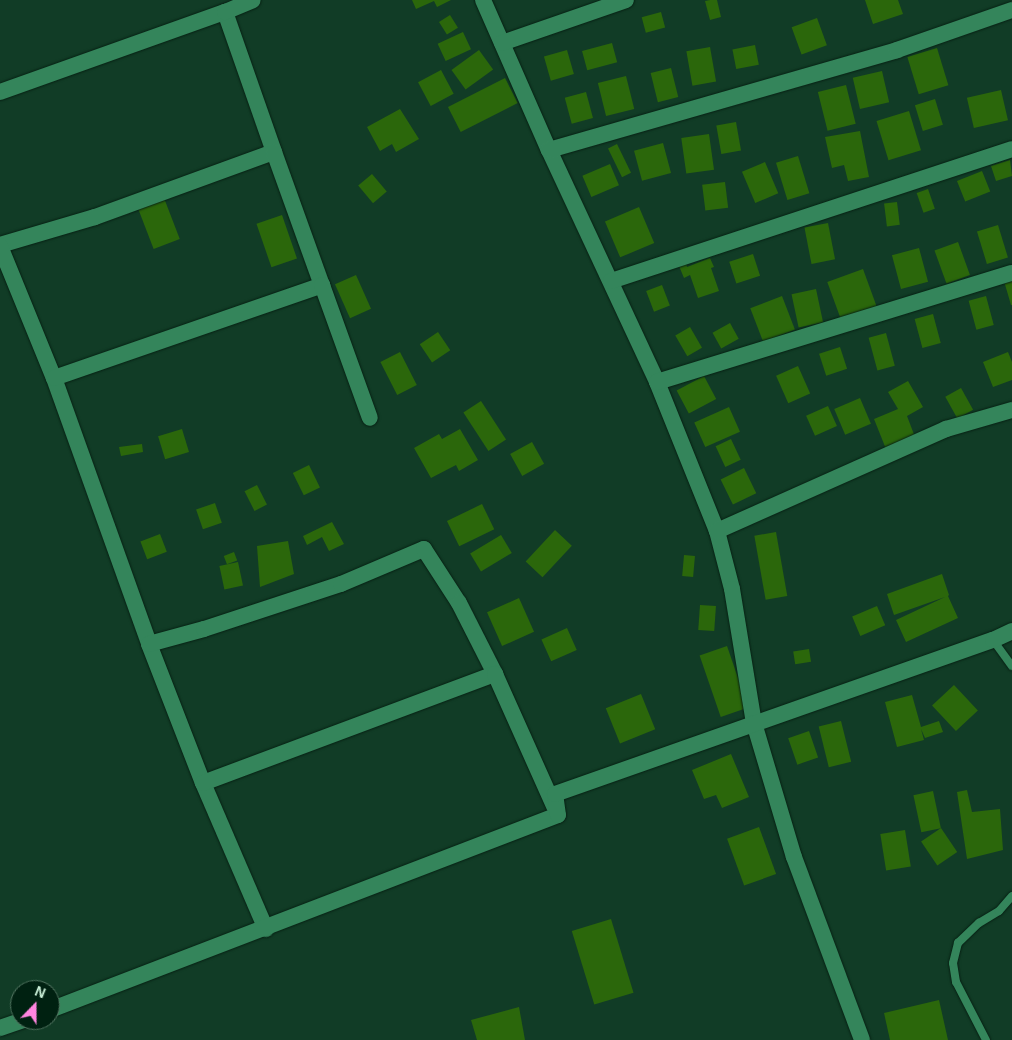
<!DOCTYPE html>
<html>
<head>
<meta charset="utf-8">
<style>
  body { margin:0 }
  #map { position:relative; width:1012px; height:1040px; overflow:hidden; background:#113c26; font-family:Arial,sans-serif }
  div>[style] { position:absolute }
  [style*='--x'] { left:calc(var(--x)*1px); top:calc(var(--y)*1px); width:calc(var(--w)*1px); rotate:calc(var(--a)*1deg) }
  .building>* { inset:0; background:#2b670b; transform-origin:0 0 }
  .roads { filter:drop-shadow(0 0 1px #072013) drop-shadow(0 0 1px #072013) }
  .lane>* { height:8px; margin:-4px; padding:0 4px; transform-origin:4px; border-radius:4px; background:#34855b }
  .street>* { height:16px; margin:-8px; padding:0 8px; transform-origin:8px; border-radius:8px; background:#34855b }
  span { translate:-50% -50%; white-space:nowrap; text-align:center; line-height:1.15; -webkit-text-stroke:4px #002111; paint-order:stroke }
  .north { position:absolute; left:10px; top:980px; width:50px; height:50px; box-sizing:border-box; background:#002111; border:1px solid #527561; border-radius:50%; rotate:22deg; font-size:14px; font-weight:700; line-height:20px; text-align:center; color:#ccf2da }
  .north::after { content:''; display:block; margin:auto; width:18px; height:22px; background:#ff85df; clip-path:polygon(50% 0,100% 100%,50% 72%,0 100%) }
</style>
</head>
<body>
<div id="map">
  <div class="building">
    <i style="clip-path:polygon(412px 0,451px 0,437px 7px,434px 1px,416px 9px)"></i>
    <i style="clip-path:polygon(710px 0,717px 0,721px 17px,710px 20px,705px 1px)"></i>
    <i style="clip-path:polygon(865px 0,898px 0,903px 14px,873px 24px)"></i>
    <i style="left:661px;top:12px;width:16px;height:20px;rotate:75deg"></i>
    <i style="left:450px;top:15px;width:15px;height:13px;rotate:58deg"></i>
    <i style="left:817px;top:18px;width:29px;height:27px;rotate:70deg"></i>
    <i style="left:463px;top:32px;width:19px;height:28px;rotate:65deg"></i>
    <i style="left:612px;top:43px;width:20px;height:31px;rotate:75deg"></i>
    <i style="left:755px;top:45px;width:20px;height:23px;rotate:79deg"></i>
    <i style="left:710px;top:47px;width:35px;height:24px;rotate:80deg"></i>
    <i style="left:937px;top:48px;width:39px;height:31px;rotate:73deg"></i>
    <i style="left:479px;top:50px;width:24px;height:34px;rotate:54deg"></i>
    <i style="left:567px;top:50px;width:25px;height:24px;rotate:74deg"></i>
    <i style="left:671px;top:68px;width:30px;height:21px;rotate:76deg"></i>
    <i style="left:441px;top:70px;width:27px;height:26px;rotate:62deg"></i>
    <i style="left:882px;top:71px;width:32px;height:30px;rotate:77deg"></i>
    <i style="left:626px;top:76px;width:34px;height:29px;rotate:76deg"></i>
    <i style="left:505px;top:78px;width:28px;height:64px;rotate:63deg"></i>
    <i style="left:846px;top:85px;width:40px;height:29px;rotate:76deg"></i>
    <i style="left:1001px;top:90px;width:31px;height:35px;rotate:77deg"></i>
    <i style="left:586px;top:92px;width:27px;height:22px;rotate:75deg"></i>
    <i style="left:935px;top:99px;width:27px;height:21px;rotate:73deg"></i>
    <i style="clip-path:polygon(400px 109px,419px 139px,396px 152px,392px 144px,380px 151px,367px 127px)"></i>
    <i style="left:909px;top:111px;width:41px;height:34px;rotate:73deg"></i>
    <i style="left:736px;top:122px;width:29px;height:20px;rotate:80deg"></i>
    <i style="clip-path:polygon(860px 131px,869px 177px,848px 181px,844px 165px,832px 168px,825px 137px)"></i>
    <i style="left:709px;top:134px;width:36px;height:28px;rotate:82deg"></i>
    <i style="left:663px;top:143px;width:31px;height:30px;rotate:75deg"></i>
    <i style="left:617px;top:144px;width:32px;height:10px;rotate:64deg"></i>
    <i style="left:798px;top:156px;width:39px;height:23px;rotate:73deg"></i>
    <i style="clip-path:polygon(1010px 160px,1012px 176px,996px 181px,991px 166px)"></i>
    <i style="left:765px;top:162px;width:34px;height:25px;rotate:67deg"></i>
    <i style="left:610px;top:164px;width:23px;height:30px;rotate:67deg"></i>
    <i style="left:982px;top:171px;width:22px;height:27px;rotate:68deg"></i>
    <i style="left:372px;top:174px;width:23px;height:18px;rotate:50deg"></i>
    <i style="left:725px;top:182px;width:26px;height:23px;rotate:83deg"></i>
    <i style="left:928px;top:189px;width:21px;height:12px;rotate:71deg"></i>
    <i style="left:164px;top:198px;width:44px;height:28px;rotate:69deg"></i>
    <i style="left:897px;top:202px;width:23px;height:13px;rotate:83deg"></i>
    <i style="left:639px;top:207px;width:39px;height:37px;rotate:67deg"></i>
    <i style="left:282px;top:215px;width:46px;height:27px;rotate:71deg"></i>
    <i style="left:828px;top:223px;width:37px;height:24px;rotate:79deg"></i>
    <i style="left:998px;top:225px;width:34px;height:22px;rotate:73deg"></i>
    <i style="left:958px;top:242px;width:35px;height:25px;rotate:70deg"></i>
    <i style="left:919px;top:248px;width:35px;height:28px;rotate:75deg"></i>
    <i style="left:753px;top:254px;width:23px;height:25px;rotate:72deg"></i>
    <i style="clip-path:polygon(710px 258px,714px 267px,711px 268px,719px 291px,698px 298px,690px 275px,684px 278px,679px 266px,686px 263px,687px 267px)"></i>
    <i style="left:863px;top:269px;width:40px;height:38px;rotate:70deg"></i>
    <i style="left:356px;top:275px;width:37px;height:23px;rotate:66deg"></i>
    <i style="clip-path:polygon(1012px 279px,1012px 305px,1011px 305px,1004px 281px)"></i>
    <i style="left:662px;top:285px;width:22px;height:17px;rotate:69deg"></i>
    <i style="left:816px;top:289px;width:34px;height:25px;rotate:78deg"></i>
    <i style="left:782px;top:296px;width:36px;height:34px;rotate:69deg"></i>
    <i style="left:986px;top:296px;width:30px;height:18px;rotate:75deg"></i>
    <i style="left:933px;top:314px;width:30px;height:19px;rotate:75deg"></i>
    <i style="left:730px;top:323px;width:18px;height:20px;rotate:61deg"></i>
    <i style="left:690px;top:327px;width:24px;height:17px;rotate:60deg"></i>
    <i style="left:438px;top:332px;width:22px;height:22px;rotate:56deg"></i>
    <i style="left:886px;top:333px;width:34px;height:18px;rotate:75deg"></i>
    <i style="left:840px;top:347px;width:23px;height:22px;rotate:72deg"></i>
    <i style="left:400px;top:352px;width:37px;height:22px;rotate:63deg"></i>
    <i style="clip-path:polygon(1008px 352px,1012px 362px,1012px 380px,993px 387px,983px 362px)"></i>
    <i style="left:798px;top:366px;width:30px;height:24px;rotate:66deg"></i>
    <i style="left:704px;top:376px;width:26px;height:31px;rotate:62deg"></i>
    <i style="clip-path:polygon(908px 381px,923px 407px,907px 416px,915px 437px,886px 449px,874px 419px,898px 409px,888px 392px)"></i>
    <i style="left:961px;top:388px;width:25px;height:18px;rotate:61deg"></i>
    <i style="left:860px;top:398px;width:28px;height:28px;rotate:67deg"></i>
    <i style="left:481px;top:401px;width:46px;height:21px;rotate:57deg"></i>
    <i style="left:828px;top:406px;width:22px;height:24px;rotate:66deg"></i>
    <i style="left:729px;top:407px;width:27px;height:38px;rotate:66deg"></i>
    <i style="left:182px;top:429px;width:24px;height:25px;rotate:73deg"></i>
    <i style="clip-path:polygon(460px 429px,478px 460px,459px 471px,456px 465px,431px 478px,414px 448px,439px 434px,442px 439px)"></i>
    <i style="left:731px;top:439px;width:23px;height:17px;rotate:65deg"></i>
    <i style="left:532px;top:442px;width:25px;height:25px;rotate:61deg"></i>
    <i style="clip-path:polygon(142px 444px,143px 452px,121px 456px,119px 447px)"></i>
    <i style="left:309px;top:465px;width:25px;height:18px;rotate:64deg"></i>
    <i style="left:744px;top:468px;width:28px;height:26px;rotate:64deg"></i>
    <i style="left:257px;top:485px;width:22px;height:14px;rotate:63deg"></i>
    <i style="left:215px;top:503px;width:21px;height:20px;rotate:71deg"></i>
    <i style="left:482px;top:504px;width:28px;height:39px;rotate:64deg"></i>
    <i style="clip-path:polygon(332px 522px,344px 544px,329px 551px,322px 537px,307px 545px,303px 536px)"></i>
    <i style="left:555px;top:530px;width:23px;height:43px;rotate:43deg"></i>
    <i style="left:776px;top:532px;width:65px;height:22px;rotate:80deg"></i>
    <i style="left:160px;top:534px;width:19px;height:21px;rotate:69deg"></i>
    <i style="left:501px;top:535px;width:21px;height:36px;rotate:59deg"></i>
    <i style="clip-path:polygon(288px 541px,294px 574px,260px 587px,257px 546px)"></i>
    <i style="left:234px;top:552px;width:9px;height:11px;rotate:69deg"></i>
    <i style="left:684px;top:555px;width:11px;height:21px;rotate:5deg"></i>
    <i style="left:238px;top:562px;width:24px;height:19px;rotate:78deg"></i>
    <i style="clip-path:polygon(942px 574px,949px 595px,948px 596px,958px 618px,906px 642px,896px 620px,945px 597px,894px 615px,887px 594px)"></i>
    <i style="left:519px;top:598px;width:37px;height:35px;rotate:66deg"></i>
    <i style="left:700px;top:605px;width:16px;height:25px;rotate:4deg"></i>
    <i style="left:877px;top:606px;width:21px;height:27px;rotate:67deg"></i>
    <i style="left:567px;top:628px;width:24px;height:28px;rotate:66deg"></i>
    <i style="left:727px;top:646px;width:65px;height:29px;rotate:71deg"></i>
    <i style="left:809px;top:649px;width:13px;height:16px;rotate:81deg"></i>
    <i style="left:954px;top:685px;width:35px;height:30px;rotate:47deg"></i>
    <i style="left:641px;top:694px;width:38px;height:38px;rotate:68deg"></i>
    <i style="clip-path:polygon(912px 695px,921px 727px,939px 721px,943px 732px,925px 738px,921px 729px,924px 740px,897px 747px,885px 702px)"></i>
    <i style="left:841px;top:721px;width:42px;height:23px;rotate:76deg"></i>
    <i style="left:809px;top:731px;width:28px;height:22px;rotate:71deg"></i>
    <i style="clip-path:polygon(731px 754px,749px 797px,722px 808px,716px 795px,704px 799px,692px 770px)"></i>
    <i style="clip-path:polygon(967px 790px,972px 812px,1000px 809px,1003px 850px,967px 859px,957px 792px)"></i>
    <i style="left:933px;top:791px;width:38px;height:20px;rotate:78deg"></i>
    <i style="left:759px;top:827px;width:50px;height:34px;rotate:70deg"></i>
    <i style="left:941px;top:828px;width:29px;height:24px;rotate:56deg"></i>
    <i style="left:905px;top:830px;width:37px;height:25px;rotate:81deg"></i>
    <i style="left:611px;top:919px;width:77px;height:41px;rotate:73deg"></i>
    <i style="clip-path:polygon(939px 1000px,948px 1040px,890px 1040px,884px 1013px)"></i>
    <i style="clip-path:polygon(519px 1007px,525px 1040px,477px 1040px,471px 1020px)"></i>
  </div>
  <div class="roads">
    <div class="lane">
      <i style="--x:993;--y:640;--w:32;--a:54"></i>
      <i style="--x:986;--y:1040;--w:65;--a:-117.3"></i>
      <i style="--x:956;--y:982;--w:19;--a:-99"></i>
      <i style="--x:953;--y:963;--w:21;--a:-76"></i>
      <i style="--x:958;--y:943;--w:29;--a:-44"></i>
      <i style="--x:979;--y:923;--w:23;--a:-31"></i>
      <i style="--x:999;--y:911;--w:20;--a:-49"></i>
    </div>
    <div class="street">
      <i style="--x:483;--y:0;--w:164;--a:66.3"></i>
      <i style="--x:549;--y:150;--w:256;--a:65"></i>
      <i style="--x:657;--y:382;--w:161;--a:68.1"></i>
      <i style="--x:717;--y:531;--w:60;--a:75.5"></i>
      <i style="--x:732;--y:589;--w:136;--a:80.7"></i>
      <i style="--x:754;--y:723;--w:140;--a:73.4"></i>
      <i style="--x:794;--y:857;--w:195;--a:69.6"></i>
      <i style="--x:225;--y:12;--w:148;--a:70.7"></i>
      <i style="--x:502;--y:43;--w:131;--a:-19.1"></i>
      <i style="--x:0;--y:92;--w:239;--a:-19.6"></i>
      <i style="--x:225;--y:12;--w:30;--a:-23"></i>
      <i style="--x:549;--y:150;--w:362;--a:-16"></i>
      <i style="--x:897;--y:50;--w:122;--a:-19.2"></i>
      <i style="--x:0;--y:245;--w:99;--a:-16.4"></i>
      <i style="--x:95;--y:217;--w:190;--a:-20"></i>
      <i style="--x:274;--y:152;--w:141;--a:70.2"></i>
      <i style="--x:0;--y:246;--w:143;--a:67.8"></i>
      <i style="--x:54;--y:378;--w:282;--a:70.3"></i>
      <i style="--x:149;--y:644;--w:149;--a:68.8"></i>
      <i style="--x:203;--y:783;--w:159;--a:66.7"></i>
      <i style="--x:611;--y:281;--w:422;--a:-18.2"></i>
      <i style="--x:54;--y:378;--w:284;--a:-19.1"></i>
      <i style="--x:322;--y:285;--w:141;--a:70.2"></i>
      <i style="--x:657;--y:382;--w:371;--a:-17.1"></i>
      <i style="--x:717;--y:531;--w:251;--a:-24"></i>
      <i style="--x:946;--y:429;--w:69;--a:-16.1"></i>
      <i style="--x:149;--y:644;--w:57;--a:-15.3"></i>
      <i style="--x:204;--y:629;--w:144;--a:-18.2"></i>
      <i style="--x:341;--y:584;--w:90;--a:-22.9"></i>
      <i style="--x:424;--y:549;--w:64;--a:57.1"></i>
      <i style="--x:459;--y:603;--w:80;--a:63.1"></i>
      <i style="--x:203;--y:783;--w:312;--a:-20.5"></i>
      <i style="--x:495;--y:674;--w:145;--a:65.9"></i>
      <i style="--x:50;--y:1010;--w:544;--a:-21"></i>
      <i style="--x:558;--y:815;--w:21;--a:-98"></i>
      <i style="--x:555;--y:794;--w:464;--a:-19.4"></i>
      <i style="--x:993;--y:640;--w:21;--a:-25"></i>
      <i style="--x:0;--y:1028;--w:24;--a:-19"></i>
    </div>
  </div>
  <div class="north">N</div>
</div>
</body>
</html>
